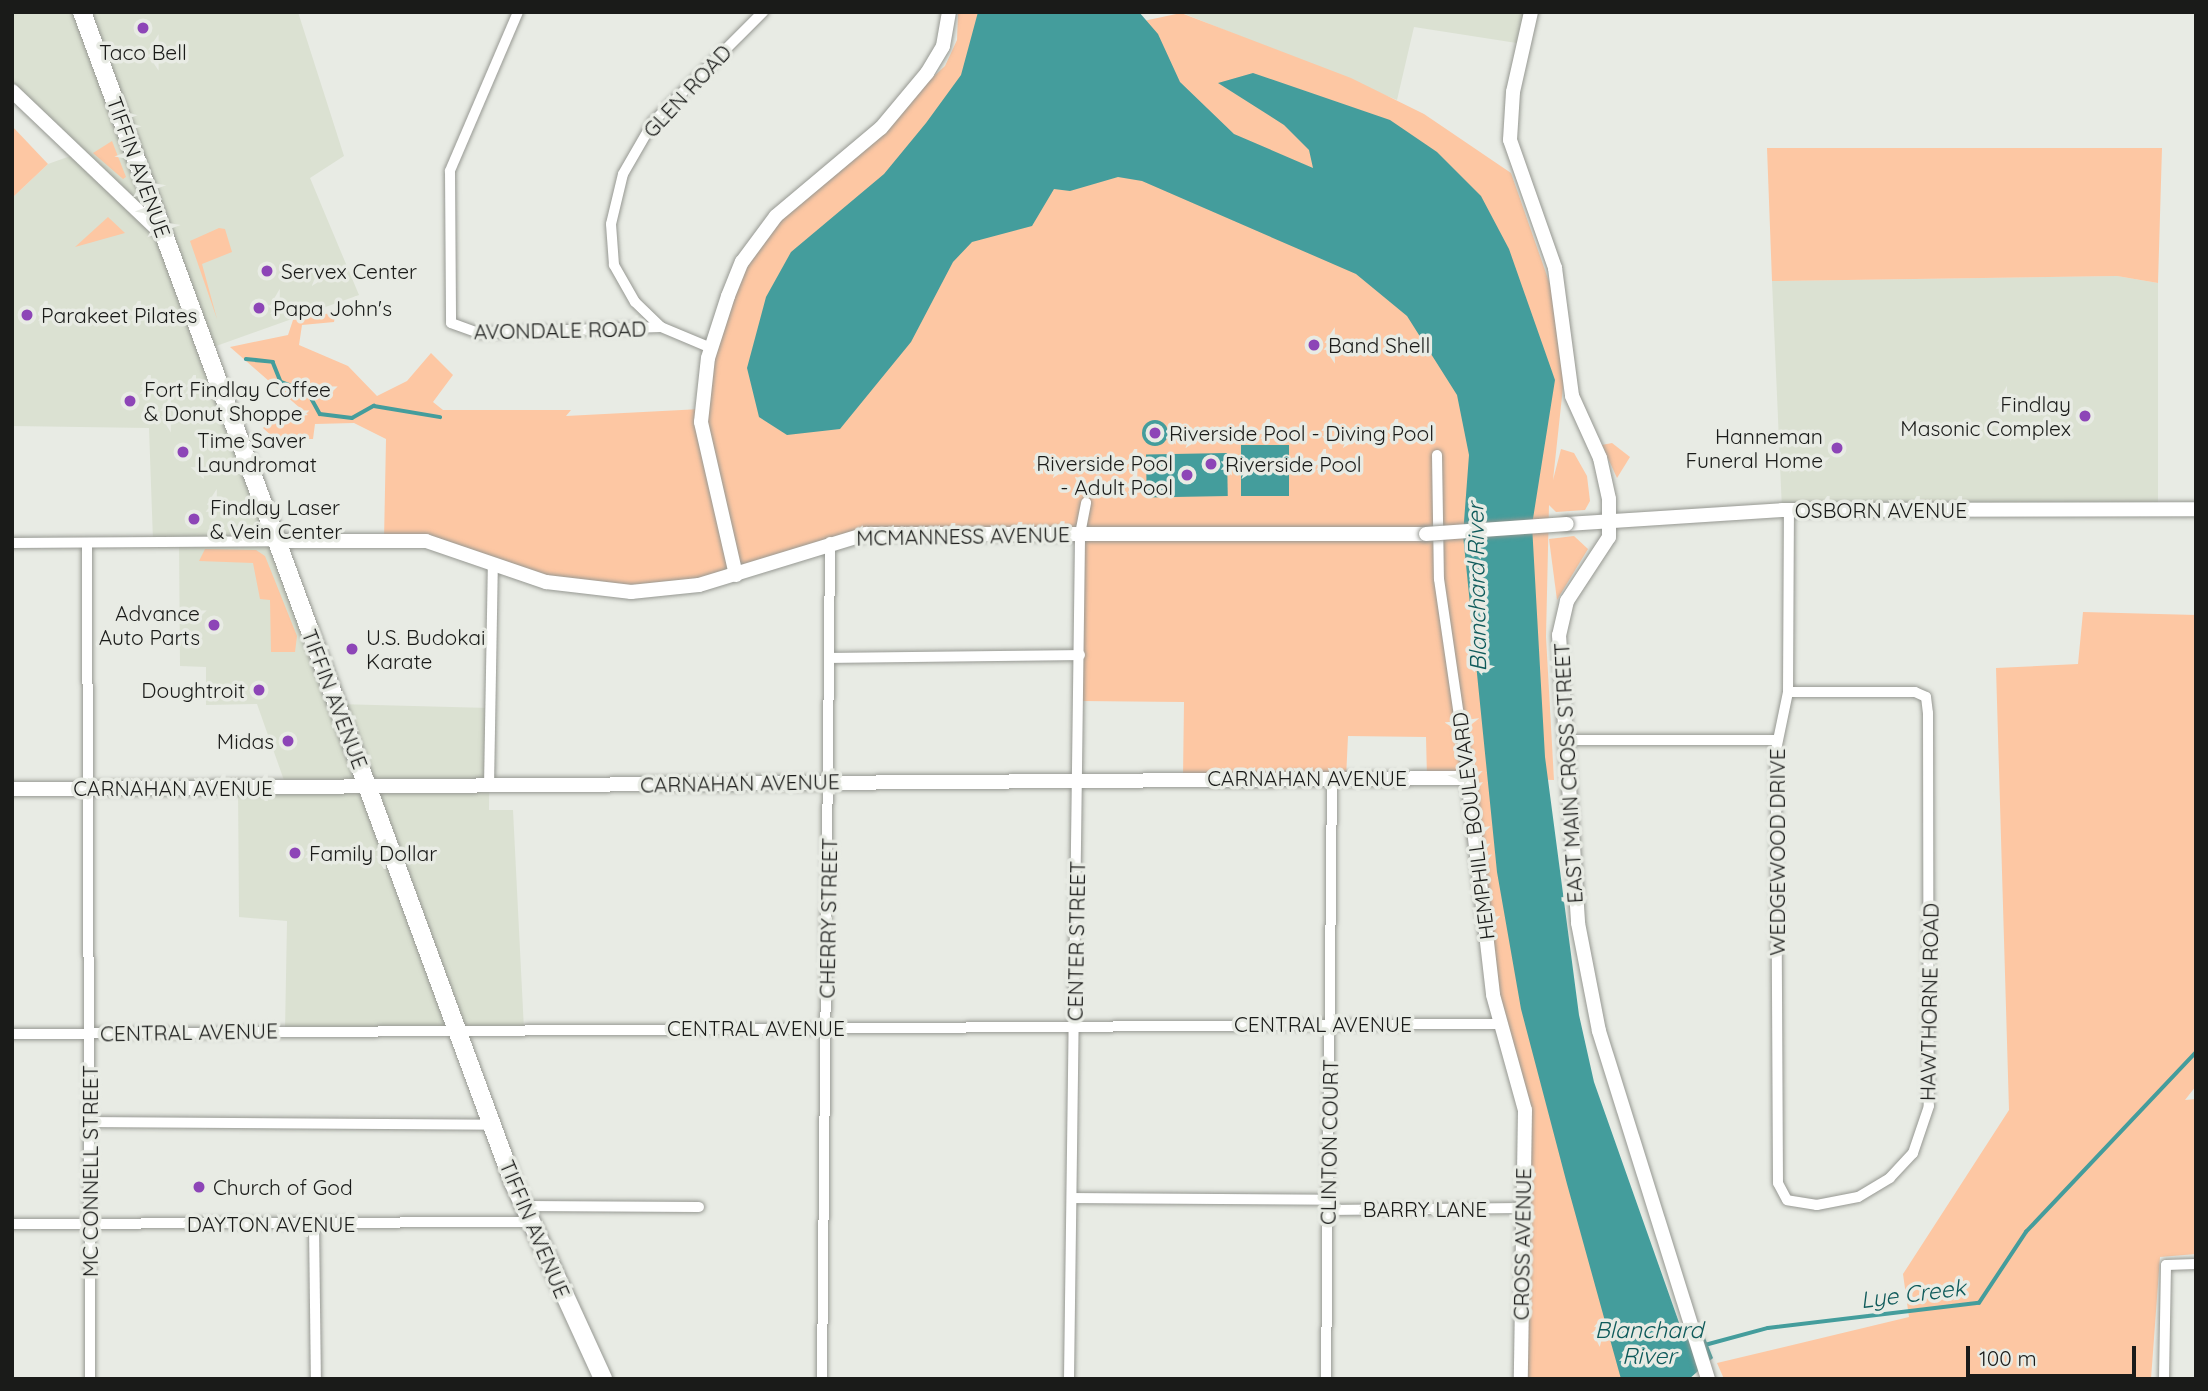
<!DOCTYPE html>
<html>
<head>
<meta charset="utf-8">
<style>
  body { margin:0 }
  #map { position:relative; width:2208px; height:1391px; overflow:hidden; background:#e8ebe4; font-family:Quicksand,sans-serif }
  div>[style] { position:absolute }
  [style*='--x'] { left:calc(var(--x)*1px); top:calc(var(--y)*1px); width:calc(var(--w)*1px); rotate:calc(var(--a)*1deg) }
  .built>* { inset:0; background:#dbe1d2 }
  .green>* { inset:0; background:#fdc7a3 }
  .water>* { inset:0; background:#449d9c; transform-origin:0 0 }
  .round { border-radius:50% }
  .stream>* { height:3.5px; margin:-1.75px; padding:0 1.75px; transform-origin:1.75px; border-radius:1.75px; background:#449d9c }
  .roads { filter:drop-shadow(0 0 2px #969892) drop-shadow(0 0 2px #969892) }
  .street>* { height:10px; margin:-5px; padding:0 5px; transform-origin:5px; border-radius:5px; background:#fff }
  .secondary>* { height:14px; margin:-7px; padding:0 7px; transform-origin:7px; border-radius:7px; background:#fff }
  .primary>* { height:14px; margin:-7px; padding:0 7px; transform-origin:7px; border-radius:7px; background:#fff }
  .highway>* { height:18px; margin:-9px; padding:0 9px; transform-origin:9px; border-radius:9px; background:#fff }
  .bridges { filter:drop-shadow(0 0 2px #969892) drop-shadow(0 0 2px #969892) }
  .secondary-bridge>* { height:14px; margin:-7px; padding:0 7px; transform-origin:7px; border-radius:7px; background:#fff }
  .dots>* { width:19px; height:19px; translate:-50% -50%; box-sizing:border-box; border:4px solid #e8ebe4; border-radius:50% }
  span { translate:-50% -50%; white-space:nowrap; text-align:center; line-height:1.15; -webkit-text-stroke:7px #e8ebe4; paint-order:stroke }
  .poi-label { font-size:21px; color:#1a1b19 }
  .left { translate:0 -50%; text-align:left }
  .right { translate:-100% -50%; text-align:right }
  .street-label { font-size:21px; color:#1a1b19 }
  .water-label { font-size:23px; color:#0e5a5a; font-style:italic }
  .frame { position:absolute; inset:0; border:14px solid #1a1b19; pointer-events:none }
  .scale { position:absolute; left:1966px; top:1346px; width:170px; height:32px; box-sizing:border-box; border:4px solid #1a1b19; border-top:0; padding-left:9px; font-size:21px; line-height:24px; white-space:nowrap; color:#1a1b19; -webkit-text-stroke:5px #e8ebe4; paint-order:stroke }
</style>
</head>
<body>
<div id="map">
  <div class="built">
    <i style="clip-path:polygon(12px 12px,298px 12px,344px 156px,310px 178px,359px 295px,205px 350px,337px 704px,490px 708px,489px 810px,513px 810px,524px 1030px,285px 1031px,287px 921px,239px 917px,238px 787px,286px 786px,257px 704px,206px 705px,206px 667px,180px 666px,179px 542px,153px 541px,149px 428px,12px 426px,12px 198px,48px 164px,76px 154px,12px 91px)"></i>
    <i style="clip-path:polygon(1180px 12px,1531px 12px,1523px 44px,1414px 27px,1397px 100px)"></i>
    <i style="clip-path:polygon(2117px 276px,2158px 283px,2158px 509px,1782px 510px,1772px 281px)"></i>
  </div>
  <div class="green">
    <i style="clip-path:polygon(958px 12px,978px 12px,980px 23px,1068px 37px,1181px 13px,1351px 78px,1424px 114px,1511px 173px,1553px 293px,1564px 378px,1553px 480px,1561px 449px,1574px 453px,1587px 476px,1590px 501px,1585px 510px,1556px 512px,1549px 505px,1546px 637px,1554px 780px,1518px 779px,1652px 1379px,1521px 1379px,1525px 1110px,1499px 1024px,1468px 778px,1427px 778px,1426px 737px,1348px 736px,1346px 779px,1183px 778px,1184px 702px,1080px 701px,1080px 535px,866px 534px,736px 575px,588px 589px,442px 545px,384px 540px,386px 439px,354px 423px,315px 424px,313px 439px,275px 439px,263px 428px,271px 420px,308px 415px,230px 347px,288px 335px,293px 320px,336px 312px,334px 322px,302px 325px,299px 345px,348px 366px,377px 396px,407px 381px,431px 353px,453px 375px,433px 402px,443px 410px,571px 410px,566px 416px,701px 409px,708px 358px,756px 240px,945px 66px,957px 40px)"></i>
    <i style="clip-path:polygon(12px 126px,48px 164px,12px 198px)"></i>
    <i style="clip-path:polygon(112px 141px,126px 177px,123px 179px,93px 153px)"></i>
    <i style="clip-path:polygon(1767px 148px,2162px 148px,2158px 283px,2117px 276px,1772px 281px)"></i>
    <i style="clip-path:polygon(108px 217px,125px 233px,75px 247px)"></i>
    <i style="clip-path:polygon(219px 228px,225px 229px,232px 252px,202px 264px,217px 319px,190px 241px)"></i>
    <i style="clip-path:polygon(1612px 443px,1630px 457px,1617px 478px,1602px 445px)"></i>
    <i style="clip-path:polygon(1574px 536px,1588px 549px,1557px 600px,1549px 539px)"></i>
    <i style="clip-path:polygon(205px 549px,256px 550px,265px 556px,297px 636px,295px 652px,271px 652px,270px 600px,260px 599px,253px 563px,199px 561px)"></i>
    <i style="clip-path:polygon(2083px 612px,2196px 615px,2196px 1086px,2185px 1100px,2196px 1099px,2196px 1254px,2160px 1257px,2151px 1379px,1724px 1379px,1717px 1363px,1909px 1317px,1903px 1274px,2009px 1110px,1996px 668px,2078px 664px)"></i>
  </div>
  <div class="water">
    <i style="clip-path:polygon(978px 12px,1139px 12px,1158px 34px,1180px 82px,1234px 134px,1313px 168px,1309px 150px,1284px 125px,1218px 83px,1253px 73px,1390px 120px,1437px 152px,1481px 196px,1509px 249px,1555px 380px,1532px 525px,1545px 757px,1579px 1015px,1594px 1082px,1682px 1331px,1701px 1328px,1713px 1358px,1689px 1379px,1621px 1379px,1567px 1184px,1521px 1009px,1497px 872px,1463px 535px,1469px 455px,1457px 395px,1407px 316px,1356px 274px,1142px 181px,1118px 177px,1070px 191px,1054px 189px,1032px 226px,972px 242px,953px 262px,911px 342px,840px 429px,787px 435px,759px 417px,747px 368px,766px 297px,791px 252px,884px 174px,926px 123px,961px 75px)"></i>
    <i class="round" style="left:1142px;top:420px;width:26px;height:26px"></i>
    <i style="left:1241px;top:445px;width:48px;height:51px"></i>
    <i style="left:1227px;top:453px;width:43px;height:81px;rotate:89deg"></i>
  </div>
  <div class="stream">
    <i style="--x:246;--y:359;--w:27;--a:6"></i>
    <i style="--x:273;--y:362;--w:22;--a:68"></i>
    <i style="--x:281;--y:382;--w:29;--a:20"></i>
    <i style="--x:308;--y:392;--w:25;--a:61"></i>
    <i style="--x:320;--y:414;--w:32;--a:7"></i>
    <i style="--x:352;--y:418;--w:25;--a:-29"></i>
    <i style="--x:374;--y:406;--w:67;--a:9.5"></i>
    <i style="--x:1705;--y:1345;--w:65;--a:-15.1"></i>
    <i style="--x:1768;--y:1328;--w:212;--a:-6.8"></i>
    <i style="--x:1979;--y:1303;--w:85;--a:-56.5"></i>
    <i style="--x:2026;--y:1232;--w:248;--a:-46.6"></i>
  </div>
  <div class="roads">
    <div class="street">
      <i style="--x:518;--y:12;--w:173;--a:113.2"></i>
      <i style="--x:450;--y:171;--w:152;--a:89.6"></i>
      <i style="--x:451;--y:323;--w:29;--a:20"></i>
      <i style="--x:478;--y:333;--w:183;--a:-1.9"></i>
      <i style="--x:661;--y:327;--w:54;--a:22.8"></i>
      <i style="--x:661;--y:327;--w:36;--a:-136"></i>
      <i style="--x:635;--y:302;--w:43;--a:-119.6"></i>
      <i style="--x:614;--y:265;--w:41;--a:-94.2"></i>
      <i style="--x:611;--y:224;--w:51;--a:-76.5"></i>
      <i style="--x:623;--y:174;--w:60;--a:-60"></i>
      <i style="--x:653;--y:122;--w:156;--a:-45"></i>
      <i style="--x:1437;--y:455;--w:124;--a:89.1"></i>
      <i style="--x:1439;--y:579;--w:201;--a:81.7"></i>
      <i style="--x:12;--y:543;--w:262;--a:-0.4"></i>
      <i style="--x:87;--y:543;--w:836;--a:89.79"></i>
      <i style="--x:830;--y:658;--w:250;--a:-0.7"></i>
      <i style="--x:1788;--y:692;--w:127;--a:0"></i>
      <i style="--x:1915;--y:692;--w:12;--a:24"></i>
      <i style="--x:1926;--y:697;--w:16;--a:83"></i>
      <i style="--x:1928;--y:713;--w:393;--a:89.9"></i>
      <i style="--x:1929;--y:1106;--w:50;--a:108.8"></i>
      <i style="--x:1913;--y:1153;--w:34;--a:133"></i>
      <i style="--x:1890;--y:1178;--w:37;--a:149"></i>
      <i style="--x:1858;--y:1197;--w:42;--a:169"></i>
      <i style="--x:1817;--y:1205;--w:30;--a:-171"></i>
      <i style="--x:1787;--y:1200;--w:19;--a:-118"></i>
      <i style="--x:1778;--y:1183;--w:433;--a:-90.3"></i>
      <i style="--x:1776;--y:750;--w:59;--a:-78.3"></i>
      <i style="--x:1788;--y:692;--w:182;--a:-89.7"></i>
      <i style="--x:1565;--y:740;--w:212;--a:0"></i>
      <i style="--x:489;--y:786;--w:221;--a:-89"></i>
      <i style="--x:12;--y:1034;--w:1487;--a:-0.39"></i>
      <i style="--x:89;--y:1122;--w:403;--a:0.4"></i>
      <i style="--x:1072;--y:1198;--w:256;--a:0.4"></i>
      <i style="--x:523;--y:1206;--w:176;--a:0.3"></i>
      <i style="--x:1327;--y:1210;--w:195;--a:-0.6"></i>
      <i style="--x:12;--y:1224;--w:518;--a:-0.22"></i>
      <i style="--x:314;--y:1224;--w:155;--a:89.3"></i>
      <i style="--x:822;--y:1379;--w:837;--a:-89.45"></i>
      <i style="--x:1069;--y:1379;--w:845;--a:-89.25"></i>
      <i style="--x:1080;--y:534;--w:32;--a:-79"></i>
      <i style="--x:1326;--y:1379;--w:600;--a:-89.43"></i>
      <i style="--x:2164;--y:1379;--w:114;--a:-89"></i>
      <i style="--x:2166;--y:1265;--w:30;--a:-2"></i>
    </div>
    <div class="secondary">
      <i style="--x:1531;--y:12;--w:82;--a:102.7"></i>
      <i style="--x:1513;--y:92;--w:48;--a:93.6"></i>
      <i style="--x:1510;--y:140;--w:136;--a:70.6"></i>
      <i style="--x:1555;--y:268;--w:129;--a:82.4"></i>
      <i style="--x:1572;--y:396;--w:68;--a:65.7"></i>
      <i style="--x:1600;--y:458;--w:42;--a:77.6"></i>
      <i style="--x:1609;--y:499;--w:38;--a:90"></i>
      <i style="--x:1609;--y:537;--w:77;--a:123.3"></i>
      <i style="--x:1567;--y:601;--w:35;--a:103"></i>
      <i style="--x:1559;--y:635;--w:289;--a:86.2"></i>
      <i style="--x:1578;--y:923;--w:110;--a:79"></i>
      <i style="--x:1599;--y:1031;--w:365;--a:72.6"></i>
      <i style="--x:1567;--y:524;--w:215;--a:-3.7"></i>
      <i style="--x:1782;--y:510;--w:414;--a:-0.1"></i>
      <i style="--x:274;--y:541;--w:152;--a:0"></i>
      <i style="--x:426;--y:541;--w:127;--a:18.9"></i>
      <i style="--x:546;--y:582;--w:86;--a:6.7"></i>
      <i style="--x:631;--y:592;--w:68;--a:-5.9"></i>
      <i style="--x:699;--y:585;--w:175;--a:-17"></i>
      <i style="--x:866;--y:534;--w:560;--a:0"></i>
      <i style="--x:736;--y:575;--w:157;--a:-102.9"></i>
      <i style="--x:701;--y:422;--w:64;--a:-83.8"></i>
      <i style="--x:708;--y:358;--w:65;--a:-72.1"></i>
      <i style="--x:728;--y:296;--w:37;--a:-68"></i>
      <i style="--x:742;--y:262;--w:57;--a:-53.5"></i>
      <i style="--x:776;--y:216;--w:137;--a:-40"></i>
      <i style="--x:881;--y:128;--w:72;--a:-50.1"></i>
      <i style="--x:927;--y:73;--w:31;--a:-59"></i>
      <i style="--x:943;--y:46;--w:35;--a:-80"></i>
      <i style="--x:12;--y:789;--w:1456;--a:-0.43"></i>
      <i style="--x:1468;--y:778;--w:218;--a:83.4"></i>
      <i style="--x:1493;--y:995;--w:119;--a:74.5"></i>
      <i style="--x:1525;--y:1110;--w:269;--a:90.9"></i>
    </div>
    <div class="primary">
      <i style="--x:12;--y:91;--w:209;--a:43.6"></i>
    </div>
    <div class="highway">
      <i style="--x:82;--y:12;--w:1247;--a:69.78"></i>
      <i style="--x:513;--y:1182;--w:217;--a:65.4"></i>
    </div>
  </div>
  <div class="bridges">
    <div class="secondary-bridge">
      <i style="--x:1426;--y:534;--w:141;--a:-4.1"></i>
    </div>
  </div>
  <div class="dots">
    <i style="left:143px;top:28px;background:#8d45b7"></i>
    <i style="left:267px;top:271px;background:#8d45b7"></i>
    <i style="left:259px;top:308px;background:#8d45b7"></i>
    <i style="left:27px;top:315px;background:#8d45b7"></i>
    <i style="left:1314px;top:345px;background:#8d45b7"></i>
    <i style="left:130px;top:401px;background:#8d45b7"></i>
    <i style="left:2085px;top:416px;background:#8d45b7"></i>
    <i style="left:1155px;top:433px;background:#8d45b7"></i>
    <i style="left:1837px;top:448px;background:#8d45b7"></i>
    <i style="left:183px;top:452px;background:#8d45b7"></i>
    <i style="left:1211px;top:464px;background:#8d45b7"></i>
    <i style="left:1187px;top:475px;background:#8d45b7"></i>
    <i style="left:194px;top:519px;background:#8d45b7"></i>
    <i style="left:214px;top:625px;background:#8d45b7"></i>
    <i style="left:352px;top:649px;background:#8d45b7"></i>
    <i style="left:259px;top:690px;background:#8d45b7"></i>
    <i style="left:288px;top:741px;background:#8d45b7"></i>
    <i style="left:295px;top:853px;background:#8d45b7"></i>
    <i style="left:199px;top:1187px;background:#8d45b7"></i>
  </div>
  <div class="poi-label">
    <span style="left:143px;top:52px">Taco Bell</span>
    <span class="left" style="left:281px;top:271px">Servex Center</span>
    <span class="left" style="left:273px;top:308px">Papa John's</span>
    <span class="left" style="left:41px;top:315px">Parakeet Pilates</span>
    <span class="left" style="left:1328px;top:345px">Band Shell</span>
    <span class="left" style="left:144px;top:401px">Fort Findlay Coffee<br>&amp; Donut Shoppe</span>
    <span class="right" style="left:2071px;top:416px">Findlay<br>Masonic Complex</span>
    <span class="left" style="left:1169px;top:433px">Riverside Pool - Diving Pool</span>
    <span class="right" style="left:1823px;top:448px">Hanneman<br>Funeral Home</span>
    <span class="left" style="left:197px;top:452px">Time Saver<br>Laundromat</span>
    <span class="right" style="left:1173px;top:475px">Riverside Pool<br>- Adult Pool</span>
    <span class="left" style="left:1225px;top:464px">Riverside Pool</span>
    <span class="left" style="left:210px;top:519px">Findlay Laser<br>&amp; Vein Center</span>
    <span class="right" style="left:200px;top:625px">Advance<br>Auto Parts</span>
    <span class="left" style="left:366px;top:649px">U.S. Budokai<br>Karate</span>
    <span class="right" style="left:245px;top:690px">Doughtroit</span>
    <span class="right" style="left:274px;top:741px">Midas</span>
    <span class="left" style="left:309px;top:853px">Family Dollar</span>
    <span class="left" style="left:213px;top:1187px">Church of God</span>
  </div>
  <div class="street-label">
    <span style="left:687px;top:91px;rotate:-47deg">GLEN ROAD</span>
    <span style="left:139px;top:167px;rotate:70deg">TIFFIN AVENUE</span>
    <span style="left:560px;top:330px;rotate:-1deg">AVONDALE ROAD</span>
    <span style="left:1881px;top:510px">OSBORN AVENUE</span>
    <span style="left:963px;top:536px;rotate:-1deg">MCMANNESS AVENUE</span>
    <span style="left:335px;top:699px;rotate:69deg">TIFFIN AVENUE</span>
    <span style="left:1568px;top:773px;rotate:-93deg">EAST MAIN CROSS STREET</span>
    <span style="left:1307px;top:778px">CARNAHAN AVENUE</span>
    <span style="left:740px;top:783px;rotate:-1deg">CARNAHAN AVENUE</span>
    <span style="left:173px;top:788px">CARNAHAN AVENUE</span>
    <span style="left:1473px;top:826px;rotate:-97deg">HEMPHILL BOULEVARD</span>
    <span style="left:1777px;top:852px;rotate:-90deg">WEDGEWOOD DRIVE</span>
    <span style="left:828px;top:918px;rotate:-89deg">CHERRY STREET</span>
    <span style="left:1076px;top:941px;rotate:-89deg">CENTER STREET</span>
    <span style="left:1929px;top:1002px;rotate:-89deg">HAWTHORNE ROAD</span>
    <span style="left:1323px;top:1024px">CENTRAL AVENUE</span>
    <span style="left:756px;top:1028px">CENTRAL AVENUE</span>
    <span style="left:189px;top:1032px;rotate:-1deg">CENTRAL AVENUE</span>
    <span style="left:1329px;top:1142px;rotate:-89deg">CLINTON COURT</span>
    <span style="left:90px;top:1171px;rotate:-90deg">MC CONNELL STREET</span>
    <span style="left:1425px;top:1209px">BARRY LANE</span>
    <span style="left:271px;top:1224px">DAYTON AVENUE</span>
    <span style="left:535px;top:1229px;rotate:67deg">TIFFIN AVENUE</span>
    <span style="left:1522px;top:1244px;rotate:-89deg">CROSS AVENUE</span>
  </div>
  <div class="water-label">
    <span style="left:1477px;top:587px;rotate:-91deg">Blanchard River</span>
    <span style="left:1913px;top:1294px;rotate:-7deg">Lye Creek</span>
    <span style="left:1649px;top:1343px">Blanchard<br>River</span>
  </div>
  <div class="frame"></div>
  <div class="scale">100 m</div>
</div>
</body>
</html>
